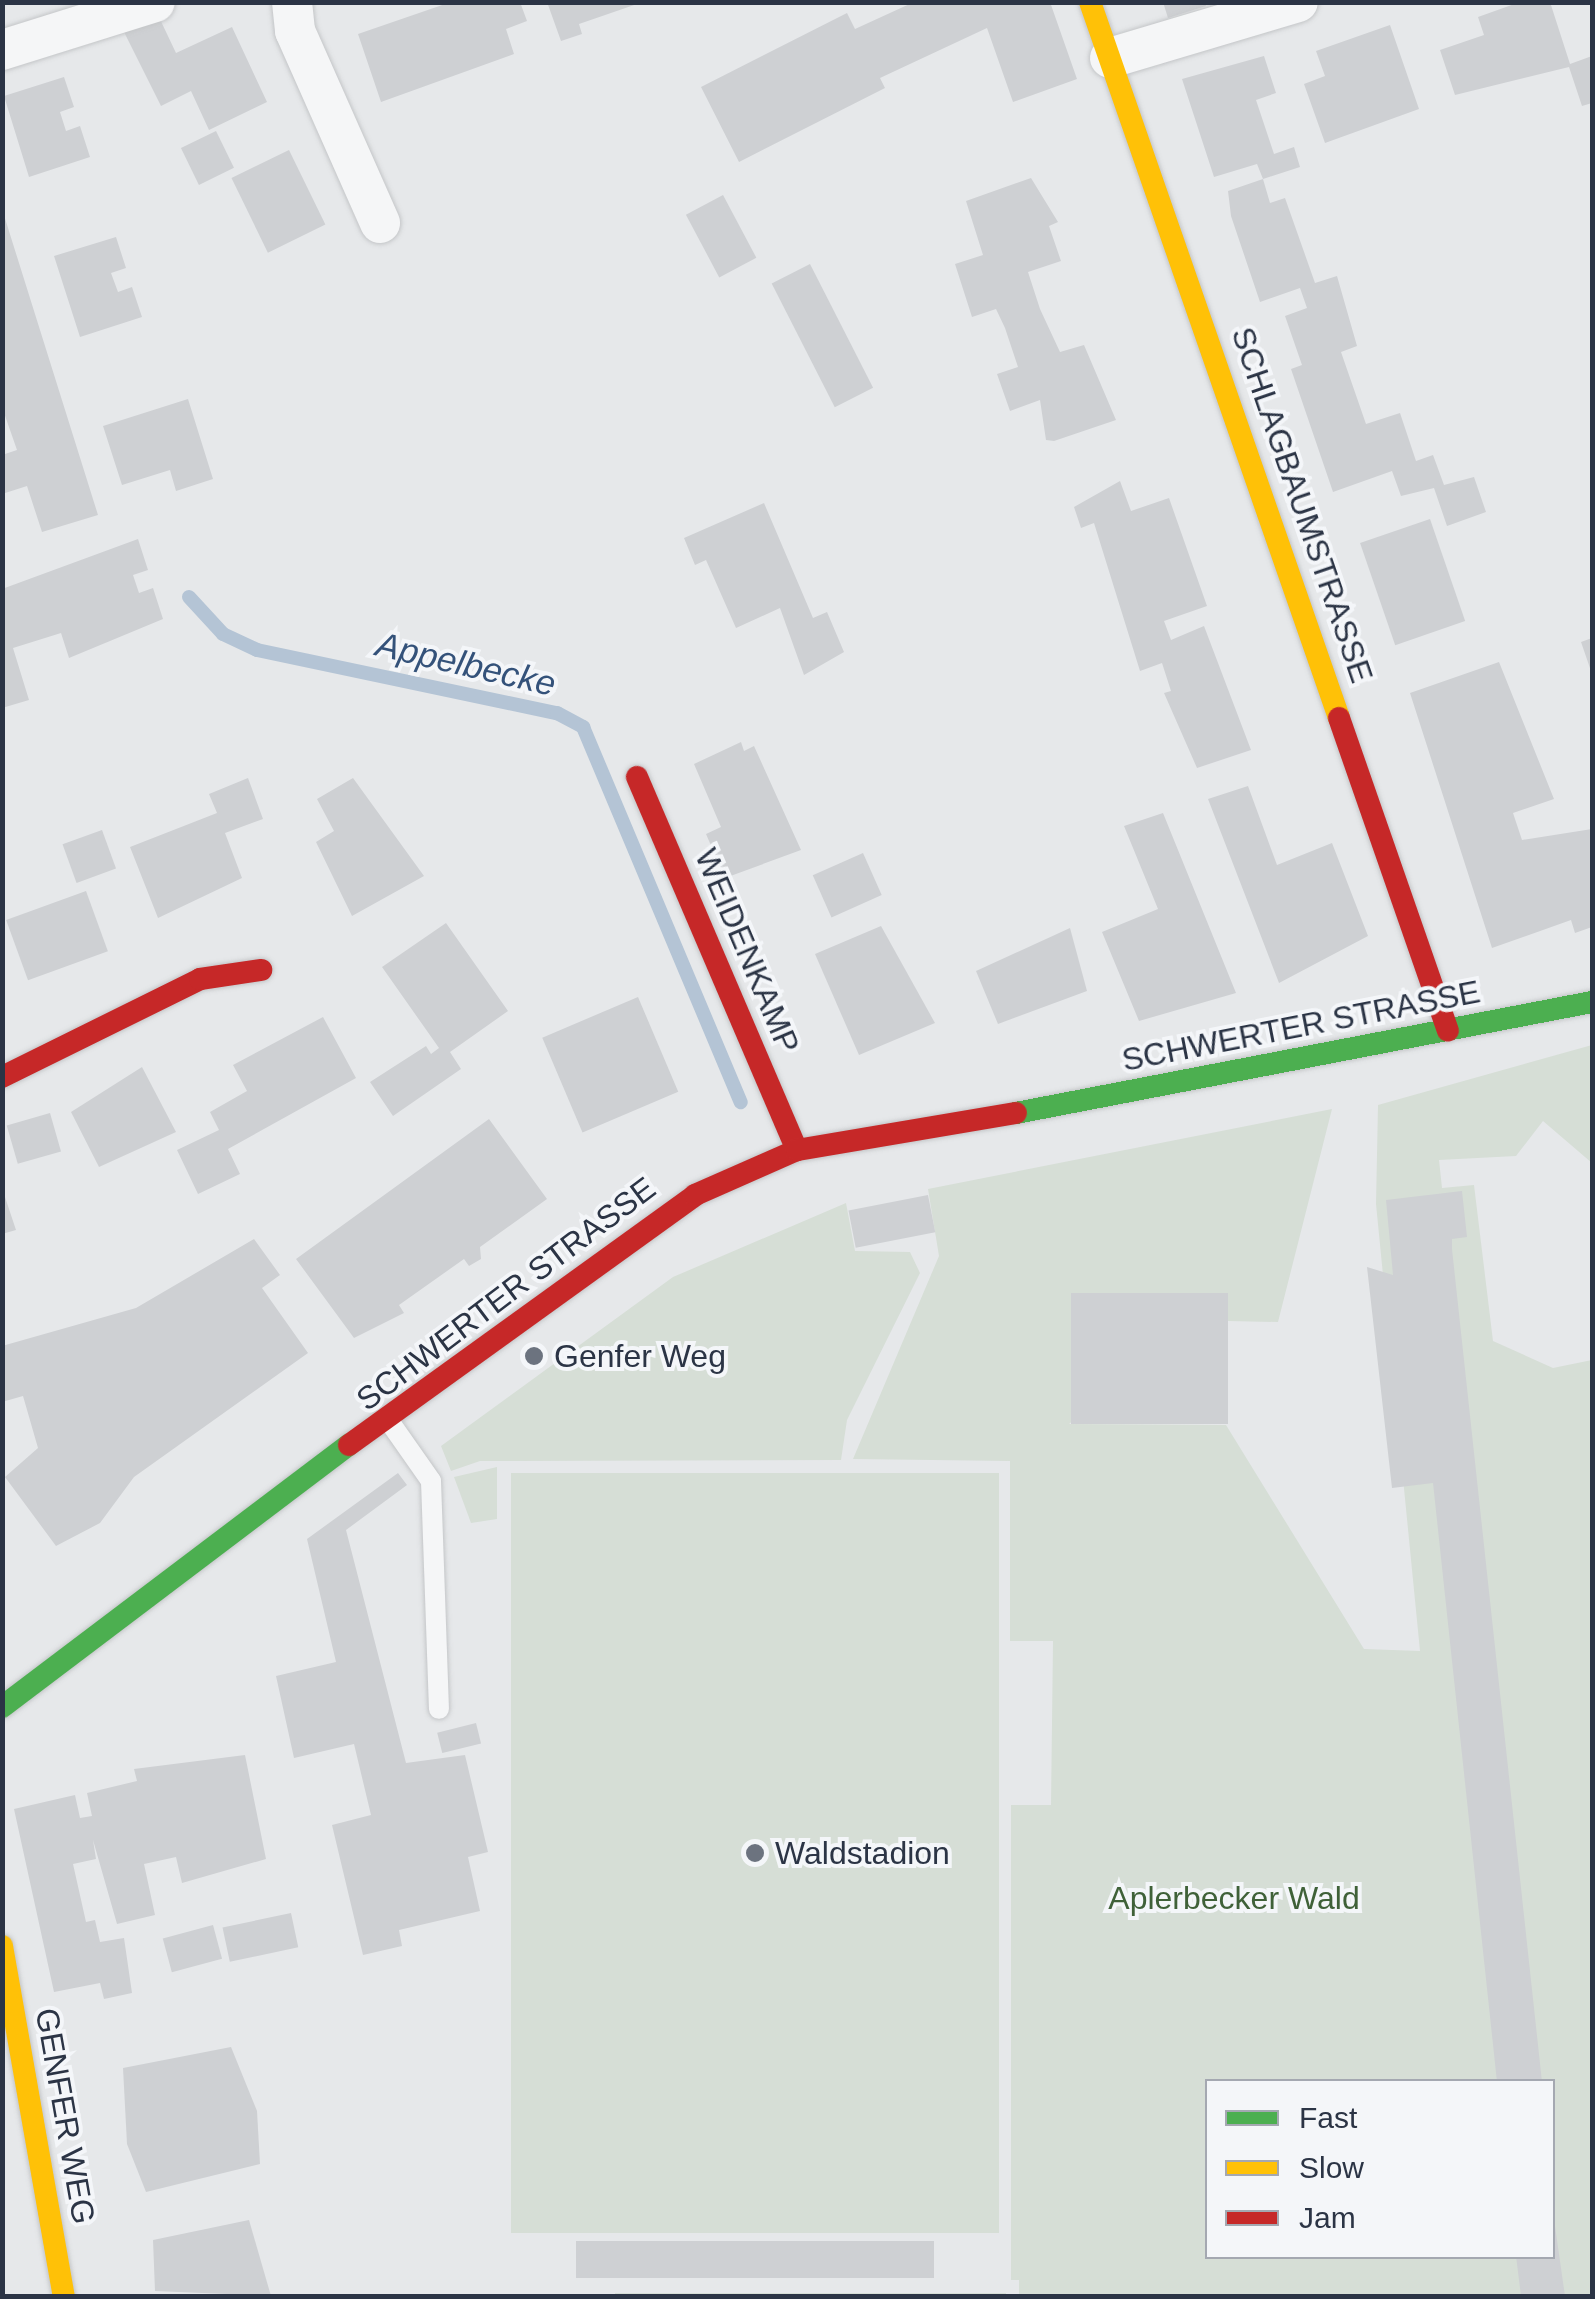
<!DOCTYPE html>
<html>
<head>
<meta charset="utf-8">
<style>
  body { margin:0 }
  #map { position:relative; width:1595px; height:2299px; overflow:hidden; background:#e6e8ea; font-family:Helvetica,sans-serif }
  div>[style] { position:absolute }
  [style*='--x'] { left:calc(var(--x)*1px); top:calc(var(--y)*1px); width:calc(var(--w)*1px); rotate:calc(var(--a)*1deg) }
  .green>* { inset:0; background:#d6ded6; transform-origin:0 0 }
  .stream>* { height:14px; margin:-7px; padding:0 7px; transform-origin:7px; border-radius:7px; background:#b4c4d5 }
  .building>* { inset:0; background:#ced0d3; transform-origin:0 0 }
  .roads { filter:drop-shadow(0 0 2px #c4c6c8) drop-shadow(0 0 2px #c4c6c8) }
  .lane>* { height:20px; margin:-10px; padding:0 10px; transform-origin:10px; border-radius:10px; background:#f5f6f7 }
  .street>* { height:40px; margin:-20px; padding:0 20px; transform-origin:20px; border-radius:20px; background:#f5f6f7 }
  .fast>* { height:22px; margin:-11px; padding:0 11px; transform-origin:11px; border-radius:11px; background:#4caf50 }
  .slow>* { height:22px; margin:-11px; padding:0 11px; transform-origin:11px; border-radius:11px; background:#ffc107 }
  .jam>* { height:22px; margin:-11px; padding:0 11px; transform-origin:11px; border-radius:11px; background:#c62828 }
  .dots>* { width:28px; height:28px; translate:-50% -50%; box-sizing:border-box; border:5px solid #f4f6f9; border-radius:50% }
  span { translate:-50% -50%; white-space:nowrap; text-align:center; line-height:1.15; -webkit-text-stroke:8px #f4f6f9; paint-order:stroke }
  .street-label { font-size:32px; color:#2b3445 }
  .poi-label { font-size:32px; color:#2b3445 }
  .left { translate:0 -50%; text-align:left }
  .park-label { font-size:32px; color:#3f6138 }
  .water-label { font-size:35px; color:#34527a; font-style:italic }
  .frame { position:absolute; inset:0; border:5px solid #2b3445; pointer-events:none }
  .legend { position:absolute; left:1205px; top:2079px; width:350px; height:180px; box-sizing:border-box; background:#f4f6f9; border:2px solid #a4a8b1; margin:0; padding:12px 18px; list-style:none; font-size:30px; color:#2b3445 }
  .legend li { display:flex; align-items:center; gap:20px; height:50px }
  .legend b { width:50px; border:2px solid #a4a8b1 }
</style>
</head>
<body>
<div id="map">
  <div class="green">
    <i style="clip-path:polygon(evenodd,1592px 1045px,1592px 1163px,1543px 1121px,1516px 1156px,1439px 1160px,1442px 1188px,1474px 1185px,1493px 1341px,1553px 1368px,1592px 1360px,1592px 2296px,1019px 2296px,1019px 2280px,1011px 2280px,1011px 1805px,1051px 1805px,1053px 1641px,1010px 1641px,1010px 1461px,853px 1459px,939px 1256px,928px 1189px,1332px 1109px,1278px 1322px,1228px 1321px,1228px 1293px,1069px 1424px,1226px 1425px,1364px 1649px,1420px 1651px,1376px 1204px,1378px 1105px,1592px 1045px,1208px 2082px,1552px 2082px,1552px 2256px,1208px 2256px,1208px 2082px)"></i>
    <i style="clip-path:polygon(846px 1203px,855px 1251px,910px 1252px,920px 1273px,847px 1420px,841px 1460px,480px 1461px,451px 1471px,441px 1446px,673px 1277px)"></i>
    <i style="clip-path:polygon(497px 1467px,497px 1519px,471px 1523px,454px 1477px)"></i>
    <i style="left:511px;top:1473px;width:488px;height:760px"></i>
    <i style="left:615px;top:2293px;width:391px;height:3px"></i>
  </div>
  <div class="stream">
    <i style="--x:189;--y:597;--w:50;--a:47.4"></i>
    <i style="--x:223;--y:634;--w:38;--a:25"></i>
    <i style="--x:257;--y:650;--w:307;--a:11.9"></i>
    <i style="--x:557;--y:713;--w:30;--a:28"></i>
    <i style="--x:583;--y:727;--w:407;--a:67.2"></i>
  </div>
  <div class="building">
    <i style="clip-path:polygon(451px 2px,520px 2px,527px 21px,506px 29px,514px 54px,381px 102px,358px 34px)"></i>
    <i style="clip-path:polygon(547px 2px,640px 2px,640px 3px,579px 24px,582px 34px,561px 41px)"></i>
    <i style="clip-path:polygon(914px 2px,1050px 2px,1077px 79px,1013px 102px,987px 28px,880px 78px,885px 88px,739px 162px,701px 87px,847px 13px,855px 29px)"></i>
    <i style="clip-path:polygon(1163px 2px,1205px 2px,1206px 6px,1168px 18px)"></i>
    <i style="clip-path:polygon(1520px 2px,1550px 2px,1570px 64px,1592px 56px,1592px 103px,1582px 106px,1569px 67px,1455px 95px,1440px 50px,1484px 35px,1478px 17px)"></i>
    <i style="clip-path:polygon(158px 15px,176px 53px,232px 27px,267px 102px,209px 130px,191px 91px,161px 106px,123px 30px)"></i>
    <i style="clip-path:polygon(1390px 25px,1419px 109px,1325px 143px,1304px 84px,1325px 76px,1316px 51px)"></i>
    <i style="clip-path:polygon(1264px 56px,1276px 93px,1256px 100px,1274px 154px,1294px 147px,1300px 167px,1263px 179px,1270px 203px,1285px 198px,1315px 283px,1337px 276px,1357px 346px,1341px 352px,1366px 424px,1400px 413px,1416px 461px,1433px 455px,1444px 485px,1474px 477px,1486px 512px,1447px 526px,1434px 488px,1401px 496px,1392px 471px,1333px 492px,1291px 369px,1302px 365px,1285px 316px,1307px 308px,1300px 288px,1260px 302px,1231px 216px,1228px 191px,1263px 179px,1257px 164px,1214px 177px,1182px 79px)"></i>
    <i style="clip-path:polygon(64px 77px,74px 107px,60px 112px,66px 131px,80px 126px,90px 157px,29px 177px,4px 96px)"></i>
    <i style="left:216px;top:131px;width:41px;height:39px;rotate:64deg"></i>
    <i style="left:289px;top:150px;width:83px;height:64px;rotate:64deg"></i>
    <i style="clip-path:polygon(1031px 178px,1058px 222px,1049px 226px,1061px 261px,1028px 272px,1040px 309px,1060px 352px,1084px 345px,1116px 420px,1054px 441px,1046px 440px,1040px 400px,1010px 411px,997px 374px,1018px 367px,1005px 328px,996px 309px,972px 317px,955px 264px,983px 255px,966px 201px)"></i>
    <i style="left:723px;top:195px;width:71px;height:42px;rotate:62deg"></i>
    <i style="clip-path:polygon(3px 212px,98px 515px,42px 532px,27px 486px,2px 494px,2px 455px,17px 450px,2px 407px)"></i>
    <i style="clip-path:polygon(116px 237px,126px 268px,111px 273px,118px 292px,132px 287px,142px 317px,80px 337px,54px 256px)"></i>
    <i style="left:810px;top:264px;width:139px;height:43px;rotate:63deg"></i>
    <i style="clip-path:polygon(188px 399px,213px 479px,176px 491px,170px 470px,122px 485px,103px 426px)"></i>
    <i style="clip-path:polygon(1120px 481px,1131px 511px,1169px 498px,1207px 606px,1164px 621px,1171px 640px,1204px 626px,1251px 750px,1197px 768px,1164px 693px,1171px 691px,1162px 663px,1140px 671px,1094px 523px,1081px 528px,1074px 507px)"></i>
    <i style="clip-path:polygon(764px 503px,813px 618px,827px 612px,844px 652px,804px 675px,780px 608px,736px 628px,706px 560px,695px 565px,684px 538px)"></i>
    <i style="left:1430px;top:519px;width:108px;height:74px;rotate:71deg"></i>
    <i style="clip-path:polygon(138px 539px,148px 570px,133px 575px,139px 593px,153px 588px,163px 619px,69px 658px,61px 633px,13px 648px,29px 700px,2px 708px,2px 589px)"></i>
    <i style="clip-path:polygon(1592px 638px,1592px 674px,1581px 642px)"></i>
    <i style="clip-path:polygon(1499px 662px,1554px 799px,1513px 813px,1522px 840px,1592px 829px,1592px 927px,1575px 933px,1571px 920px,1492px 948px,1410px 693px)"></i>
    <i style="clip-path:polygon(741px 742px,744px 751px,754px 746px,801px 850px,725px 878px,706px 834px,721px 827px,694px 764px)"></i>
    <i style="clip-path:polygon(248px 778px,263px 819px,225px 833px,242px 878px,158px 918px,130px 847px,217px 813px,209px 794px)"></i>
    <i style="clip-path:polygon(353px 778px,424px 876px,352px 916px,316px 842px,334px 831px,317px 799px)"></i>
    <i style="clip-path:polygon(1248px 786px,1277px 865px,1332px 843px,1368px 936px,1279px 983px,1208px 799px)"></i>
    <i style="clip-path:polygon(1163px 813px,1236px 993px,1139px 1021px,1102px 932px,1158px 909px,1124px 826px)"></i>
    <i style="left:102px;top:830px;width:41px;height:42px;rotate:70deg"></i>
    <i style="left:863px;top:853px;width:46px;height:55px;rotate:66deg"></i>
    <i style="left:86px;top:891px;width:64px;height:85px;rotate:70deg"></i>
    <i style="clip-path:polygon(446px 923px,508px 1011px,450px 1052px,461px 1069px,393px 1116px,370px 1082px,426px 1046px,431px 1054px,439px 1048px,382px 967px)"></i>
    <i style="clip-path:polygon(881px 926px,935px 1023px,859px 1055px,815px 954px)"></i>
    <i style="clip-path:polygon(1070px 928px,1087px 991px,998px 1024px,976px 971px)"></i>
    <i style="left:638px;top:997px;width:103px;height:104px;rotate:67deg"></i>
    <i style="clip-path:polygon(323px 1017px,356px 1078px,228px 1149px,240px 1174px,198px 1194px,177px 1150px,219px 1130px,210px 1112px,247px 1091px,233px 1065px)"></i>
    <i style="clip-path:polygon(142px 1067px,176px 1132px,99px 1167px,71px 1112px)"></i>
    <i style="left:50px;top:1113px;width:40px;height:45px;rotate:74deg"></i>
    <i style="clip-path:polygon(489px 1119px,547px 1199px,480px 1247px,481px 1259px,469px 1266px,464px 1259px,399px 1305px,404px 1313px,354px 1338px,296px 1259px)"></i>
    <i style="clip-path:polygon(2px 1188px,16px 1230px,2px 1234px)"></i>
    <i style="clip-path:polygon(1462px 1191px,1467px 1237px,1452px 1239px,1452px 1249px,1542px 2082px,1497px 2082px,1433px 1483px,1392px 1488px,1367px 1267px,1393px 1275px,1386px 1200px)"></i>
    <i style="left:928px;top:1195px;width:38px;height:81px;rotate:79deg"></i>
    <i style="clip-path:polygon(254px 1239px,280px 1275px,262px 1288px,308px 1353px,134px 1477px,100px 1523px,56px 1546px,5px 1477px,38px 1448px,23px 1396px,2px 1402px,2px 1346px,136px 1308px)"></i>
    <i style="left:1071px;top:1293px;width:157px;height:131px"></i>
    <i style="clip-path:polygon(398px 1473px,407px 1485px,346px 1530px,406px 1763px,465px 1755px,488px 1852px,468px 1857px,480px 1911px,399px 1930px,402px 1946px,363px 1955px,332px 1825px,371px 1815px,354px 1744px,294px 1758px,276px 1676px,336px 1662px,307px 1539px)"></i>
    <i style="left:476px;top:1723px;width:21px;height:40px;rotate:76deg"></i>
    <i style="clip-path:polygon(245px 1755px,266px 1859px,182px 1883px,176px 1857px,144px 1864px,155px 1915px,117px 1924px,93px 1840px,96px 1859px,73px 1864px,86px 1922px,95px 1920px,100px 1942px,124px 1938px,132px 1993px,104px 1999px,100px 1983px,54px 1992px,14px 1809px,75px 1795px,80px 1818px,92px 1816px,87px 1793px,137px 1781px,134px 1769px)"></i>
    <i style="left:291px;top:1913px;width:35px;height:70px;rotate:78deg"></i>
    <i style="left:213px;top:1925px;width:35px;height:52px;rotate:75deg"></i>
    <i style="clip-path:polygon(231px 2047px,257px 2111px,260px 2164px,146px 2192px,127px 2144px,123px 2068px)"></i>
    <i style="clip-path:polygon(1552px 2205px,1565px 2296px,1521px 2296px,1516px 2256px,1552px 2256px)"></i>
    <i style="clip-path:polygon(249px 2220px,271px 2296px,155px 2291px,153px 2240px)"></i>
    <i style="left:576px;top:2241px;width:358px;height:37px"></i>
  </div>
  <div class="roads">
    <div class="lane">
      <i style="--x:389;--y:1421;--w:73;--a:55"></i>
      <i style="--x:431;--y:1481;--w:228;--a:88"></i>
    </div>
    <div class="street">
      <i style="--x:292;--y:2;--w:29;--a:84"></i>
      <i style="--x:295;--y:31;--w:210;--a:66.1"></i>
      <i style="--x:2;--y:50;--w:160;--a:-17.4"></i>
      <i style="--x:1110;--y:58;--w:196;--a:-16.6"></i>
    </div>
    <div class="fast">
      <i style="--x:1016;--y:1113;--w:587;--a:-10.91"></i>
      <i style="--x:2;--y:1707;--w:435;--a:-37.1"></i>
    </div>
    <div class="slow">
      <i style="--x:1090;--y:2;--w:758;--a:70.82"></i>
      <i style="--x:2;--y:1946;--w:355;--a:80"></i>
    </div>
    <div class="jam">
      <i style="--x:1339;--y:718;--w:331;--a:70.8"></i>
      <i style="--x:637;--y:777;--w:406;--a:66.8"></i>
      <i style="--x:2;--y:1077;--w:221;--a:-26.3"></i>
      <i style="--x:200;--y:979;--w:62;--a:-8.4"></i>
      <i style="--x:349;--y:1445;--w:427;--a:-35.8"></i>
      <i style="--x:695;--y:1195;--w:111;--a:-23.8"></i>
      <i style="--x:797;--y:1150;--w:222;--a:-9.6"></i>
    </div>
  </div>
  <div class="dots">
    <i style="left:534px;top:1356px;background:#6c737f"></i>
    <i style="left:755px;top:1853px;background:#6c737f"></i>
  </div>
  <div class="street-label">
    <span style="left:1302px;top:505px;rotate:71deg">SCHLAGBAUMSTRASSE</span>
    <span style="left:747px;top:951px;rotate:67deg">WEIDENKAMP</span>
    <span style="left:1301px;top:1026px;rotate:-11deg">SCHWERTER STRASSE</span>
    <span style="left:506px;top:1294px;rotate:-37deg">SCHWERTER STRASSE</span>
    <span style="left:65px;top:2116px;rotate:80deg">GENFER WEG</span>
  </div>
  <div class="poi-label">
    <span class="left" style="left:554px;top:1356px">Genfer Weg</span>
    <span class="left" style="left:775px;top:1853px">Waldstadion</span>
  </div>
  <div class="park-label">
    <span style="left:1234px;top:1898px">Aplerbecker Wald</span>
  </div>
  <div class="water-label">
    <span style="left:466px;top:664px;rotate:13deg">Appelbecke</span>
  </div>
  <div class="frame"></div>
  <ul class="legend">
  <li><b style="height:12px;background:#4caf50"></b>Fast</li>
  <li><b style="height:12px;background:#ffc107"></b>Slow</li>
  <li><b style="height:12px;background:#c62828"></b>Jam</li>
  </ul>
</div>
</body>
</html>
